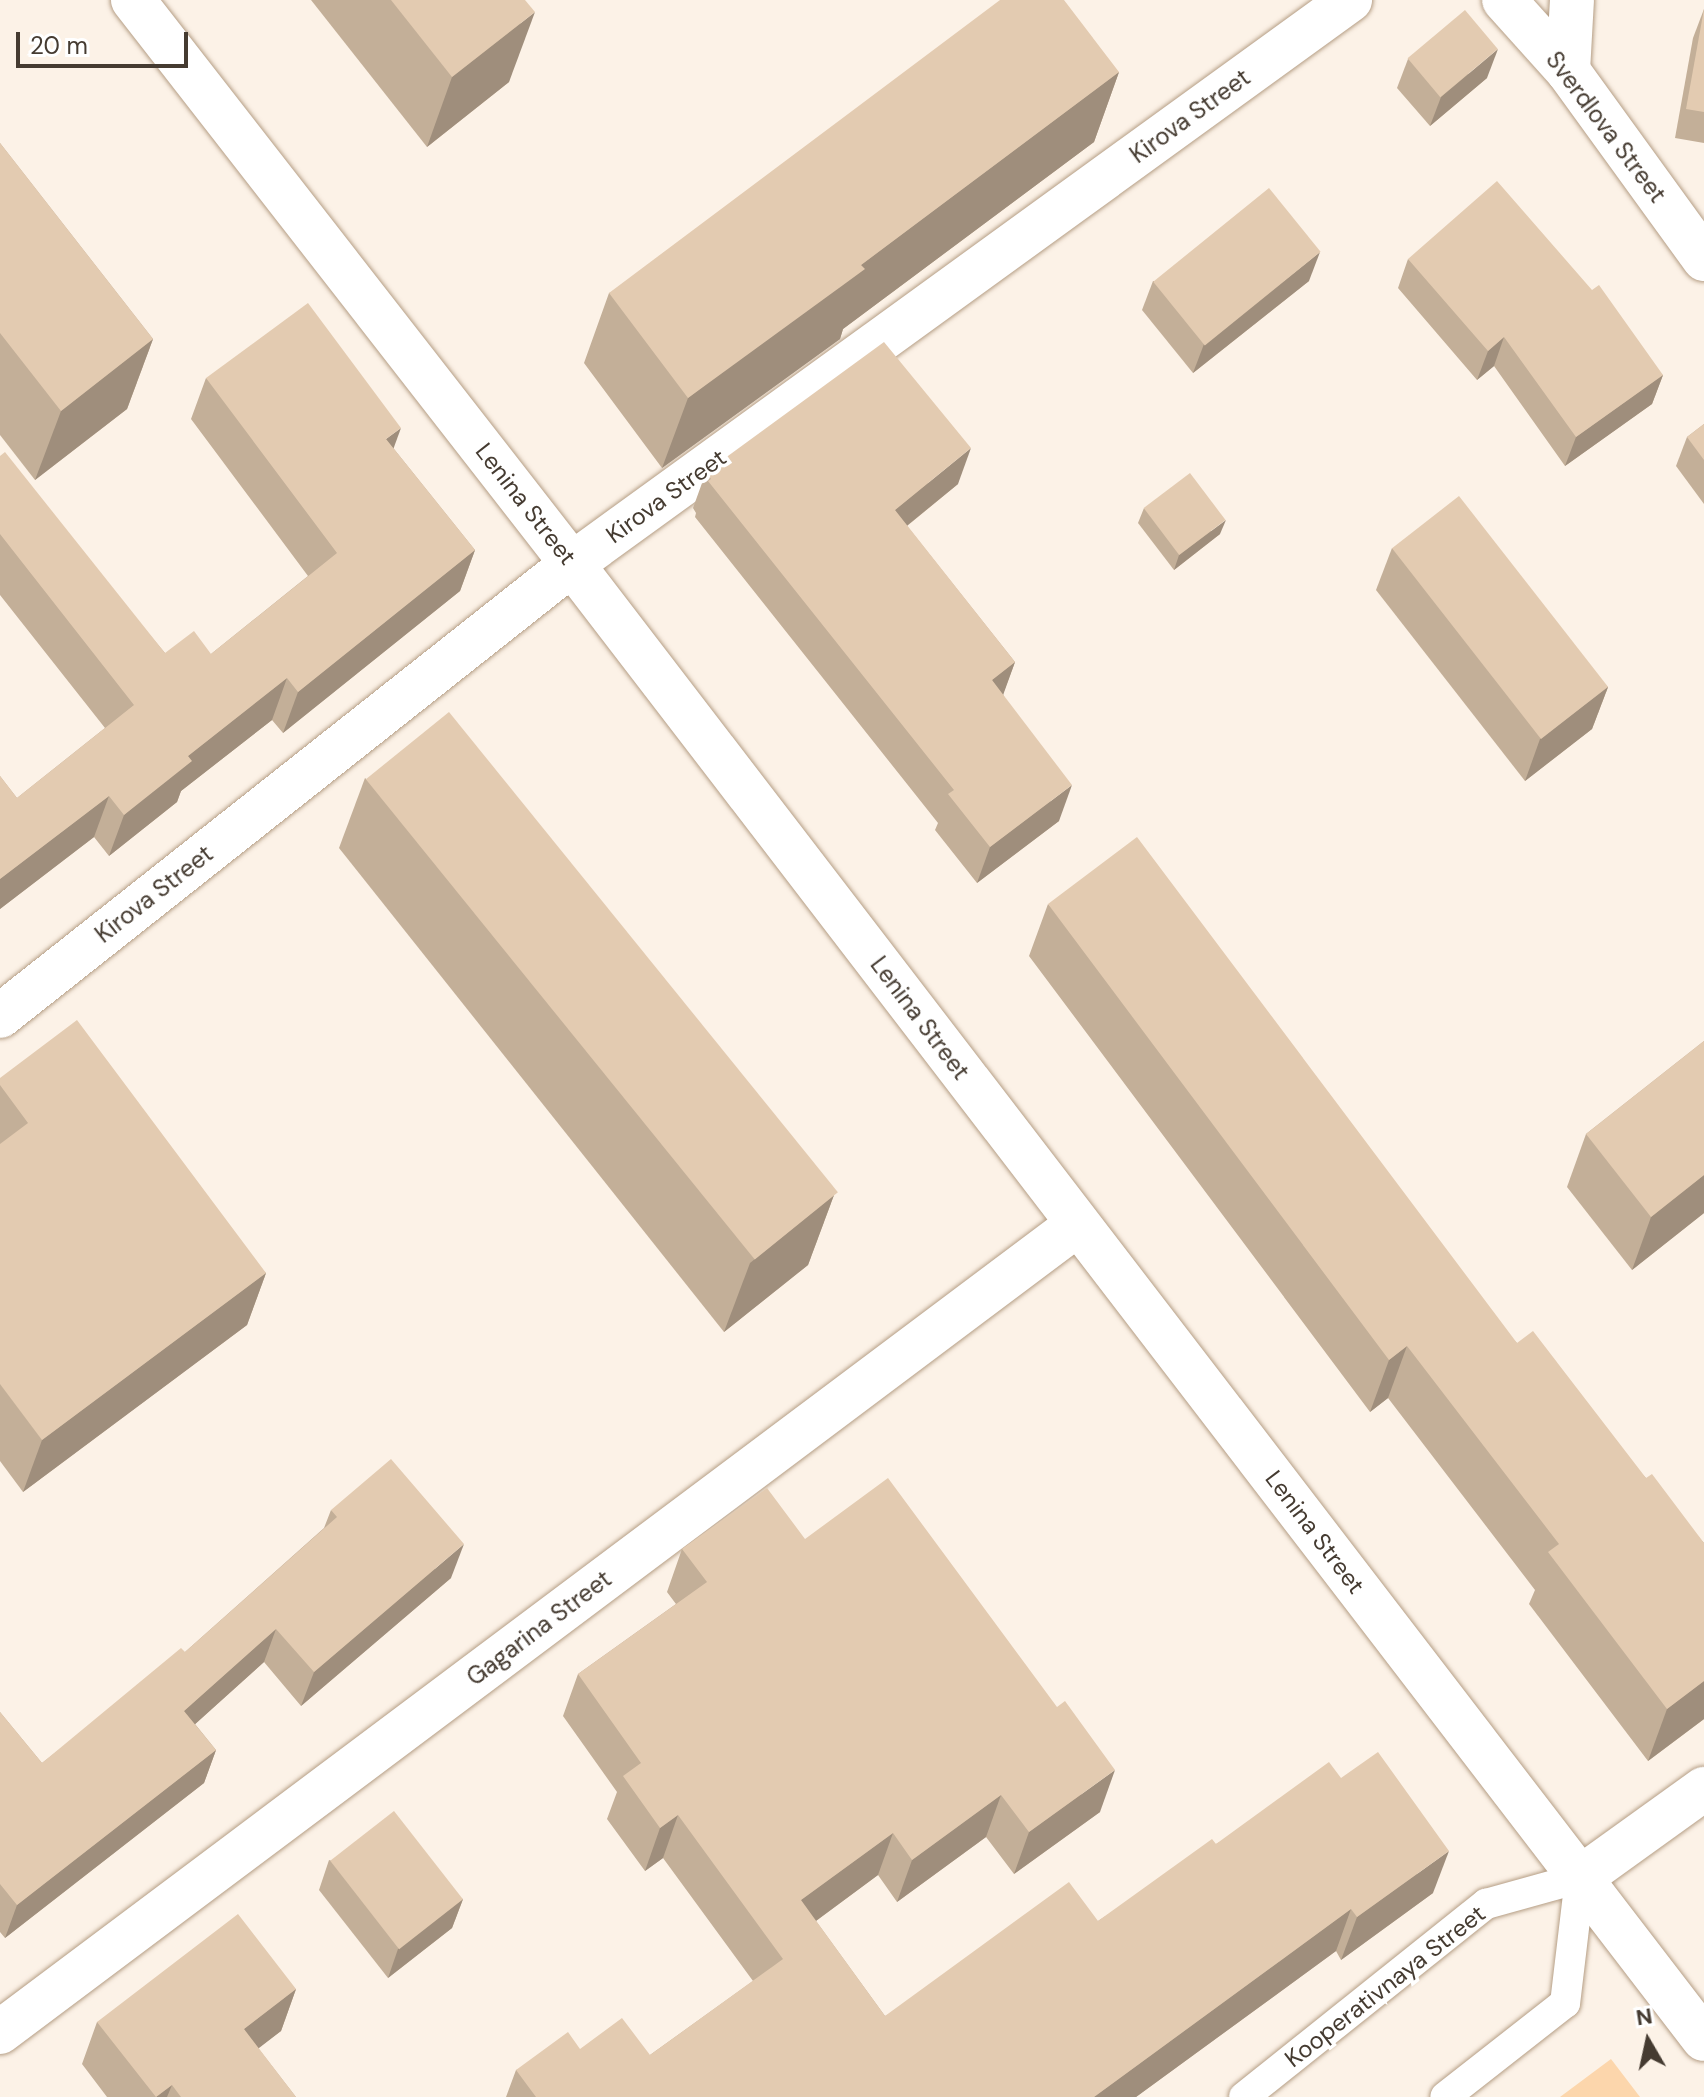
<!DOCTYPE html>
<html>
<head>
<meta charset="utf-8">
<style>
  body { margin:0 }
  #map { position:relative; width:1704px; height:2097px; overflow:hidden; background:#fcf2e7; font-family:"DM Sans",sans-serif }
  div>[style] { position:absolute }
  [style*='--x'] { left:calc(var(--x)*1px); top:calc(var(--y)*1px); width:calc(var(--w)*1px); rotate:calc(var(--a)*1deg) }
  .green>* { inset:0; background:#fcd6ac }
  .roads { filter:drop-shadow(0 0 2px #b59e85) drop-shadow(0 0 2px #b59e85) }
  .service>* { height:30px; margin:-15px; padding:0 15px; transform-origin:15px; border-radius:15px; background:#fff }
  .minor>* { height:44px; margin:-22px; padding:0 22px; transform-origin:22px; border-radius:22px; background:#fff }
  .secondary>* { height:44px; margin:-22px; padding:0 22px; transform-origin:22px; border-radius:22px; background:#fff }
  .wall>* { inset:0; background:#c3af98 }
  .shaded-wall>* { inset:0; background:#9f8e7c }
  .building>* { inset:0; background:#e3cbb1; transform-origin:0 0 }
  span { translate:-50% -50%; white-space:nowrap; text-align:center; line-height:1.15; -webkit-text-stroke:7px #fff; paint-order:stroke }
  .street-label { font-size:24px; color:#453b31 }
  .north { position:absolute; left:1608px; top:2001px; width:80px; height:80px; -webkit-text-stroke:6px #fff; paint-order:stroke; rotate:351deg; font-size:22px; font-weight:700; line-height:32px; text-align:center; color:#453b31 }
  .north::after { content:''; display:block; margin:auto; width:28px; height:36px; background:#453b31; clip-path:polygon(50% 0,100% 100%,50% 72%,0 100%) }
  .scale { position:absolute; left:16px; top:32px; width:172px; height:36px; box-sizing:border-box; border:4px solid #453b31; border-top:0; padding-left:10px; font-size:24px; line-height:28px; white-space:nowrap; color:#453b31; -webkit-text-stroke:6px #fff; paint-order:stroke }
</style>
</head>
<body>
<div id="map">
  <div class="green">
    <i style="clip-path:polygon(1611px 2059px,1640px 2097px,1560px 2097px)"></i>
  </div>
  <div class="roads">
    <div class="service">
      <i style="--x:1244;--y:2097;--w:310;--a:-38.6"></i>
      <i style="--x:1486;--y:1904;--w:98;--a:-15.5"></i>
      <i style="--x:1580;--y:1878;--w:126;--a:96.8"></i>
      <i style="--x:1565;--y:2003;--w:152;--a:141.9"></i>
    </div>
    <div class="minor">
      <i style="--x:1504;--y:0;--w:96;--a:48"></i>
      <i style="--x:1568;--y:71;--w:232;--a:54.1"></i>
      <i style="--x:1568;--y:71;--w:71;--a:-86.8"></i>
      <i style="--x:0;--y:1016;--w:729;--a:-38.32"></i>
      <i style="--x:572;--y:564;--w:961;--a:-35.94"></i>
      <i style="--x:1580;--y:1878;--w:153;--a:-35.7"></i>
      <i style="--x:0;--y:2032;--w:1347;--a:-36.85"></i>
    </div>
    <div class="secondary">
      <i style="--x:133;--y:0;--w:715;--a:52.1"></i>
      <i style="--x:572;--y:564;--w:1859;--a:52.5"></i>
    </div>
  </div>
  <div class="wall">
    <i style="clip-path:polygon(311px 0,525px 0,509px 82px,427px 147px)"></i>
    <i style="clip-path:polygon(1704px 9px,1704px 143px,1675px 138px,1693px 38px)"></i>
    <i style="clip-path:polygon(1408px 59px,1487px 78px,1430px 126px,1397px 88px)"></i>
    <i style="clip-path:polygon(1119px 72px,1094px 142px,843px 329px,840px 339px,662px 468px,584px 363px,609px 293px)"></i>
    <i style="clip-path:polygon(0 143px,153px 339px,127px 409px,35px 480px,0 435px)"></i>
    <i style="clip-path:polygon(1408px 259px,1663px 375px,1652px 404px,1565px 466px,1494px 366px,1477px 380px,1398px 288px)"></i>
    <i style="clip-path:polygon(1153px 281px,1309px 281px,1193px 373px,1142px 310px)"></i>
    <i style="clip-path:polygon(206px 378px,394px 449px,475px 550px,460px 591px,283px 733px,272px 720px,181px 791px,177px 802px,109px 856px,94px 837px,0 909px,0 776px,17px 798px,105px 728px,0 595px,0 456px,165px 653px,211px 654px,308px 576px,191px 419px)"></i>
    <i style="clip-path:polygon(1704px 424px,1704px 504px,1676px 466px,1687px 437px)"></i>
    <i style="clip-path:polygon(706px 472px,958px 484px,907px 526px,1015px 662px,1003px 694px,1059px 821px,977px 883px,935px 830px,938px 823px,695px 517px,696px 513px,693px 508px)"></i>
    <i style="clip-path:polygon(1144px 508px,1220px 534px,1174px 570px,1138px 523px)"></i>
    <i style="clip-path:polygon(1392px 548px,1608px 687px,1592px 729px,1525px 781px,1376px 590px)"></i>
    <i style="clip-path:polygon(365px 778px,834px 1195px,808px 1265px,724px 1332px,339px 848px)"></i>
    <i style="clip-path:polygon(1048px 904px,1517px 1343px,1646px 1478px,1704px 1543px,1704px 1719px,1648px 1761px,1529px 1604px,1535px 1590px,1388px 1398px,1370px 1412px,1029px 956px)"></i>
    <i style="clip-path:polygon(1704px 1041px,1704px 1213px,1632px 1270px,1567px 1187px,1586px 1134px)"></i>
    <i style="clip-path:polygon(0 1078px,266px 1273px,247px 1325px,23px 1492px,0 1461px)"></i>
    <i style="clip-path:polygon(331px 1510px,451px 1578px,301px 1706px,264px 1662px,195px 1724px,216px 1750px,204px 1783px,5px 1938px,0 1932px,0 1712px,42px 1763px,185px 1652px,324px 1528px)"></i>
    <i style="clip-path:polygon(805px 1539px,1100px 1812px,1014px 1874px,986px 1837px,897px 1902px,878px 1875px,816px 1921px,885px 2016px,1098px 1921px,1216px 1844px,1341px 1778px,1433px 1893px,1341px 1960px,1336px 1951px,1136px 2097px,506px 2097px,516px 2070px,580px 2049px,650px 2055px,753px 1981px,663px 1858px,645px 1871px,607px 1819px,617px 1792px,563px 1716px,578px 1674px,676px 1604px,667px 1592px,682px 1549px)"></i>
    <i style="clip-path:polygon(329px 1860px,463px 1899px,452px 1928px,388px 1978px,319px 1890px)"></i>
    <i style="clip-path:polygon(296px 1989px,281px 2031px,258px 2048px,296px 2097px,107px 2097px,82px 2064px,97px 2022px)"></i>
  </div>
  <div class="shaded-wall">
    <i style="clip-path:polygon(535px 12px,509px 82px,427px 147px,452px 77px)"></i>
    <i style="clip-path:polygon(1498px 49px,1487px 78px,1430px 126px,1441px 97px)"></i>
    <i style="clip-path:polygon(1119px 72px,1094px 142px,843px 329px,840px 339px,662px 468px,688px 398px,861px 265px)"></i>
    <i style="clip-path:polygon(1320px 252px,1309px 281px,1193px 373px,1204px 344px)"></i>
    <i style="clip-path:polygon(1504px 337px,1494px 366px,1477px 380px,1488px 351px)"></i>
    <i style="clip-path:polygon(153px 339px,127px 409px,35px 480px,61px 411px)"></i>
    <i style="clip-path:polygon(1663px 375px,1652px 404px,1565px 466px,1576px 437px)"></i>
    <i style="clip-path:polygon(401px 428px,386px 469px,386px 439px)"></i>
    <i style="clip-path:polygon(971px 448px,958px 484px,882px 546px,895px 510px)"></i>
    <i style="clip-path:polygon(1226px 520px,1220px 534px,1174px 570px,1179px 555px)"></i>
    <i style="clip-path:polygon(475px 550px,460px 591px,283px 733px,298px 692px)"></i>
    <i style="clip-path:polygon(1015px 662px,1002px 698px,992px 680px)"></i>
    <i style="clip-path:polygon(287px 678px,272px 720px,181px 791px,177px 802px,109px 856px,124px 815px,188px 756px)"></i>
    <i style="clip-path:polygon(1608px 687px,1592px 729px,1525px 781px,1540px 739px)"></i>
    <i style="clip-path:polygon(1072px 785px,1059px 821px,977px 883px,990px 847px)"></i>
    <i style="clip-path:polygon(109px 796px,94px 837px,0 909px,0 879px)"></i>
    <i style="clip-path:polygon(1704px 1175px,1704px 1213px,1632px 1270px,1651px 1217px)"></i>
    <i style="clip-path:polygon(834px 1195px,808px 1265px,724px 1332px,750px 1263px)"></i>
    <i style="clip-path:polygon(266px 1273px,247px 1325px,23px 1492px,42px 1440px)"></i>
    <i style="clip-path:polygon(1407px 1346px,1388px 1398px,1370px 1412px,1389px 1360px)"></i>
    <i style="clip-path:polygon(464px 1544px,451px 1578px,301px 1706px,314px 1672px)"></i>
    <i style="clip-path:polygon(276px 1629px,264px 1662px,172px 1745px,184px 1711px)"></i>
    <i style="clip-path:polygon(1704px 1681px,1704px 1719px,1648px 1761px,1667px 1709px)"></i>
    <i style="clip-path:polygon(216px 1750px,204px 1783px,5px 1938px,17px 1905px)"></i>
    <i style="clip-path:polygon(1115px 1770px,1100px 1812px,1014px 1874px,1029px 1832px)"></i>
    <i style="clip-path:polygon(1001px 1795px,986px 1837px,897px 1902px,912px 1860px)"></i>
    <i style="clip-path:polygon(678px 1815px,663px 1858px,645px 1871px,660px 1828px)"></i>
    <i style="clip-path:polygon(893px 1833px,878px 1875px,786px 1943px,801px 1900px)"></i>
    <i style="clip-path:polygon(1449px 1851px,1433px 1893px,1341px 1960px,1357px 1917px)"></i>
    <i style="clip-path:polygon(463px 1899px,452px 1928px,388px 1978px,398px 1949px)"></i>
    <i style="clip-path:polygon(1351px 1909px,1336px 1951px,1136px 2097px,1094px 2097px)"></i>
    <i style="clip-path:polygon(296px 1989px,281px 2031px,228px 2072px,244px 2029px)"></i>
    <i style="clip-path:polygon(172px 2085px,167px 2097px,156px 2097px)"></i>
  </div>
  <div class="building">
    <i style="clip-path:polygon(391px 0,525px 0,535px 12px,452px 77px)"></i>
    <i style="clip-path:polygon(1000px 0,1064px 0,1119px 72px,861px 265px,865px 269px,688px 398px,609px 293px)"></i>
    <i style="clip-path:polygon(1704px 9px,1704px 112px,1686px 109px)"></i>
    <i style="left:1465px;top:10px;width:51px;height:75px;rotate:50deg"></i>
    <i style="clip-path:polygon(0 143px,153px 339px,61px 411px,0 333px)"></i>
    <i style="clip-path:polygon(1497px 181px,1592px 290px,1599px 285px,1663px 375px,1576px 437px,1504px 337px,1488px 351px,1408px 259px)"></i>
    <i style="left:1269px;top:188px;width:82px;height:149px;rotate:51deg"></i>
    <i style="clip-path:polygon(308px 303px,401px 428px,386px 439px,475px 550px,298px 692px,287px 678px,188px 756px,192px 761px,124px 815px,109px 796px,0 879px,0 776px,17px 798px,134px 705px,0 534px,0 456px,5px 452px,165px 653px,194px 631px,211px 654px,337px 553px,206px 378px)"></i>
    <i style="clip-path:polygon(884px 342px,971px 448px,895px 510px,1015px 662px,992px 680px,1072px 785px,990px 847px,948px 794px,954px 790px,708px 481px,711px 479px,706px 472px)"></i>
    <i style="clip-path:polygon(1704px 424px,1704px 460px,1687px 437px)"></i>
    <i style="left:1190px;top:473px;width:59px;height:58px;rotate:53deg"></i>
    <i style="left:1459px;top:496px;width:242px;height:85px;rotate:52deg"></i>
    <i style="left:449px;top:712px;width:618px;height:107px;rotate:51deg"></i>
    <i style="clip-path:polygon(1137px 837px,1517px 1343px,1533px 1331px,1646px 1478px,1652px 1474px,1704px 1543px,1704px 1681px,1667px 1709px,1548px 1552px,1559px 1544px,1407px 1346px,1389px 1360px,1048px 904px)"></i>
    <i style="clip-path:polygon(77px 1020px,266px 1273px,42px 1440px,0 1384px,0 1144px,28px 1123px,0 1085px,0 1078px)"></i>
    <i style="clip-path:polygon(1704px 1041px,1704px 1175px,1651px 1217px,1586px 1134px)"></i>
    <i style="clip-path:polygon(391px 1459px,464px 1544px,314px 1672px,276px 1629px,184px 1711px,216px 1750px,17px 1905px,0 1884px,0 1712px,42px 1763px,181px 1648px,185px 1652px,337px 1517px,331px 1510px)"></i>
    <i style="clip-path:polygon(888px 1478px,1057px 1707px,1065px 1701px,1115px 1770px,1029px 1832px,1001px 1795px,912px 1860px,893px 1833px,801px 1900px,885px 2016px,1069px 1882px,1098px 1921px,1212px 1839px,1216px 1844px,1329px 1762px,1341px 1778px,1378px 1752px,1449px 1851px,1357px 1917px,1351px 1909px,1094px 2097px,536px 2097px,516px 2070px,568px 2032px,580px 2049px,622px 2018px,650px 2055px,783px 1959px,678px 1815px,660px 1828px,623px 1776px,641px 1763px,578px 1674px,707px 1582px,682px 1549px,767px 1488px,805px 1539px)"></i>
    <i style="left:394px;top:1811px;width:112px;height:81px;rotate:52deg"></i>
    <i style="clip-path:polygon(238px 1914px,296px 1989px,244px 2029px,296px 2097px,181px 2097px,172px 2085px,156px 2097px,97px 2022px)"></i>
  </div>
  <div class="street-label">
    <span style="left:1190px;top:116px;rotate:-36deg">Kirova Street</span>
    <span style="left:1606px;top:127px;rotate:53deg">Sverdlova Street</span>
    <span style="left:666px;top:496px;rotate:-36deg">Kirova Street</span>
    <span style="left:526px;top:504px;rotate:52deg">Lenina Street</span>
    <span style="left:154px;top:894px;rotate:-38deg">Kirova Street</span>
    <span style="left:920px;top:1018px;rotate:53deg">Lenina Street</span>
    <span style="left:1315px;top:1532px;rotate:53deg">Lenina Street</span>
    <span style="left:539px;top:1628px;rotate:-37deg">Gagarina Street</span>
    <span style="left:1385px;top:1986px;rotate:-38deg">Kooperativnaya Street</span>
  </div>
  <div class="north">N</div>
  <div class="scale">20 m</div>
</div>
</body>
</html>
